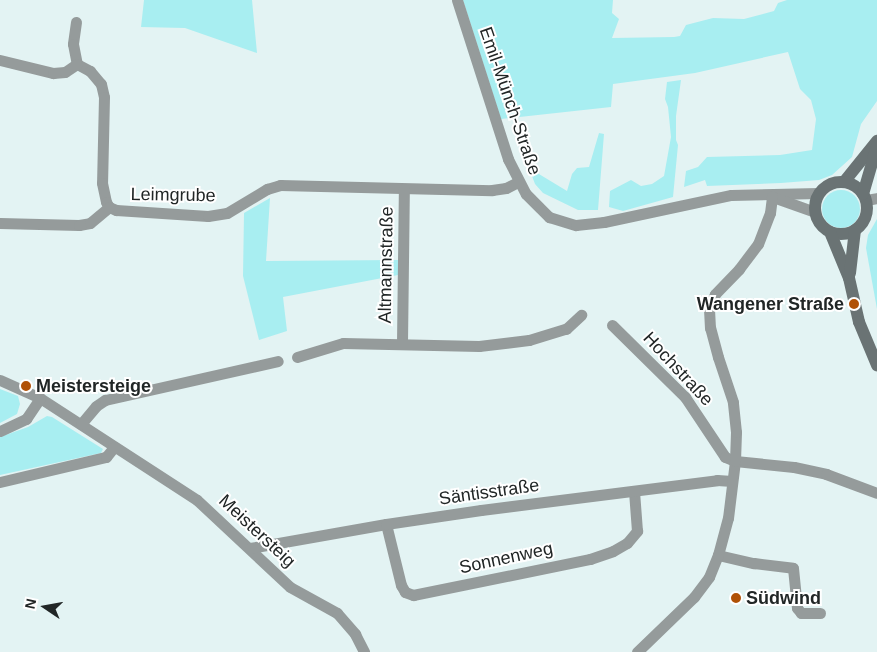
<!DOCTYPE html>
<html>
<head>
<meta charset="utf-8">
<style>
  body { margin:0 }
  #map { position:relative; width:877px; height:652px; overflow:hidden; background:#e3f3f3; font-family:Arial,sans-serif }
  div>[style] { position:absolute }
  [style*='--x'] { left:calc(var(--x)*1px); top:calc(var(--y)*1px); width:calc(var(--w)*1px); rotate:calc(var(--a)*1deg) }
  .green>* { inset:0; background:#a8eef1 }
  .round { border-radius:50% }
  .minor>* { height:11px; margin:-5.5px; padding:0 5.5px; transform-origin:5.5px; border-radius:5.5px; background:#959b9b }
  .secondary>* { height:12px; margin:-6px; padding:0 6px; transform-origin:6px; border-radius:6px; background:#6a7374 }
  .secondary>.ring { margin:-6px; padding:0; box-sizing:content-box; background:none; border:12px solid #6a7374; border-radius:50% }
  .dots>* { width:14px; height:14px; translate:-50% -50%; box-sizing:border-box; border:2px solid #fff; border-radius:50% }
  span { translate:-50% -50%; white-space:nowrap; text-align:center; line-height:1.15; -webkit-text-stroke:4px #fff; paint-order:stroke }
  .street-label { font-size:18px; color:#212626 }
  .poi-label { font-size:18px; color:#212626; font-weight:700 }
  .right { translate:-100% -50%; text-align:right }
  .left { translate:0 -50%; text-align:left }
  .north { position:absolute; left:20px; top:582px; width:50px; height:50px; -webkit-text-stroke:4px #fff; paint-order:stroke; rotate:282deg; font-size:14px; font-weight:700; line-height:20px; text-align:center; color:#212626 }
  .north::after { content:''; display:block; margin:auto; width:18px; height:22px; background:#212626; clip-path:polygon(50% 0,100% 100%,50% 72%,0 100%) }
</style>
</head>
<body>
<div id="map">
  <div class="green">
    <i style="clip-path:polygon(144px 0,252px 0,257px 53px,185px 28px,141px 27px)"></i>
    <i style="clip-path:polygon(463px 0,613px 0,612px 13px,619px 19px,612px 38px,674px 37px,680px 36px,686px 25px,713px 18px,744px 19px,774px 11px,778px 3px,787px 0,877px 0,877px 101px,861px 124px,852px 157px,832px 175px,819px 180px,781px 183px,707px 186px,705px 180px,684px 187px,686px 171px,698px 167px,707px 157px,780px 155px,812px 150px,816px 119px,811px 100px,800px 89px,788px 52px,695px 73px,613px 84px,611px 107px,501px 119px)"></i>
    <i style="clip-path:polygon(681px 80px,676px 116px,676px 140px,678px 145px,673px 197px,623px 211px,609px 207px,610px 191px,631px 180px,641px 186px,652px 184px,664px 176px,671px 137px,668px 107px,665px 99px,667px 82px)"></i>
    <i style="clip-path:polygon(599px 133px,604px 134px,598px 210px,578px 210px,543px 193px,535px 184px,529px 168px,567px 191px,572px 174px,577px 168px,589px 167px)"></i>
    <i class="round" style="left:822px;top:190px;width:38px;height:38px"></i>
    <i style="clip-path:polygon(270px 198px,266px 261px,398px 260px,398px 275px,283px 297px,287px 331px,259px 340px,243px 276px,244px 213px)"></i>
    <i style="clip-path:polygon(877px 219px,877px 309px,866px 248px,868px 235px)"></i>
    <i style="clip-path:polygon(0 389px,18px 396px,20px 404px,17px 414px,0 423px)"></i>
    <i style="clip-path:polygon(47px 416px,52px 417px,103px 449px,101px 453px,0 475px,0 437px,28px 427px)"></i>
  </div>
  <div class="minor">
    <i style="--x:457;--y:0;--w:167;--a:72.2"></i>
    <i style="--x:508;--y:159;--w:39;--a:63"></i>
    <i style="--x:526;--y:194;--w:33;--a:45"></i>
    <i style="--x:549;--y:217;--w:28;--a:17"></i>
    <i style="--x:576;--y:225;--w:28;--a:-6"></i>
    <i style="--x:604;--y:222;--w:130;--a:-12"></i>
    <i style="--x:731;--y:195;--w:88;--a:-1.3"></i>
    <i style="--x:76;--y:22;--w:22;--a:98"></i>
    <i style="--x:73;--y:44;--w:20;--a:79"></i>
    <i style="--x:77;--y:64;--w:15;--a:28"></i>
    <i style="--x:90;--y:71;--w:17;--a:50"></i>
    <i style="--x:101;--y:84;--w:13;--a:77"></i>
    <i style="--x:104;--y:97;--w:86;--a:91.3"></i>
    <i style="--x:102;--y:183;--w:19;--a:78"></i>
    <i style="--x:106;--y:202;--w:6;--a:59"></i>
    <i style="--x:109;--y:207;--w:8;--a:23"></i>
    <i style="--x:116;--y:210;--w:92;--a:3.7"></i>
    <i style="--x:208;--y:216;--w:19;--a:-9"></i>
    <i style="--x:227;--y:213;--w:47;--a:-31"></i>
    <i style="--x:267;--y:189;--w:14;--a:-17"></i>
    <i style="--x:280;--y:185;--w:212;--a:1.4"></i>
    <i style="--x:492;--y:190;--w:14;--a:-8"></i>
    <i style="--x:506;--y:188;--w:13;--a:-27"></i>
    <i style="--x:0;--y:60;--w:55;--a:13.8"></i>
    <i style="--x:53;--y:73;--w:12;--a:-5"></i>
    <i style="--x:65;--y:72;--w:14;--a:-34"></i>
    <i style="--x:773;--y:197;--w:45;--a:19.7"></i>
    <i style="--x:866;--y:200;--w:11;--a:-10"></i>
    <i style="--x:0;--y:223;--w:79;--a:1.5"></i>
    <i style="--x:79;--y:225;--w:11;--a:-10"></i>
    <i style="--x:90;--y:223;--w:25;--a:-40"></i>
    <i style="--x:612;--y:325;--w:103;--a:44.6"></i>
    <i style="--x:685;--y:397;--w:72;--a:56.3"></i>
    <i style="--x:725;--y:457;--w:11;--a:22"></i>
    <i style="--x:735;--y:461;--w:59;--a:5.8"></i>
    <i style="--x:794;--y:467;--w:33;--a:12"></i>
    <i style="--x:826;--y:474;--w:54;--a:20.4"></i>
    <i style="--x:402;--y:343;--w:154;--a:-89.3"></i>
    <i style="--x:297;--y:357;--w:48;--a:-16.9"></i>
    <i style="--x:343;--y:343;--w:136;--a:1.3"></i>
    <i style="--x:479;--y:346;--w:50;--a:-6.8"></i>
    <i style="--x:529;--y:340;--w:39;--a:-17"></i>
    <i style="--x:566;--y:329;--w:21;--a:-43"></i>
    <i style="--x:0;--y:380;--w:44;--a:24.2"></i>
    <i style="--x:40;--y:398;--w:187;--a:33"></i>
    <i style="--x:197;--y:500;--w:127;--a:43.1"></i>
    <i style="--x:290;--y:587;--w:54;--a:29"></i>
    <i style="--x:337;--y:613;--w:28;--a:49"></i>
    <i style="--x:355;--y:634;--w:20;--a:63"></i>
    <i style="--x:81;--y:424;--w:23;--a:-50"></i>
    <i style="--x:96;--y:406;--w:11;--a:-34"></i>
    <i style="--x:105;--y:400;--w:177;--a:-12.7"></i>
    <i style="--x:0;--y:431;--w:29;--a:-25"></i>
    <i style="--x:26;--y:419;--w:25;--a:-56"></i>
    <i style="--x:0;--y:482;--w:109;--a:-13.3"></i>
    <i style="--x:106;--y:457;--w:13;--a:-51"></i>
    <i style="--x:386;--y:524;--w:63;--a:76.2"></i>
    <i style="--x:401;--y:585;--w:8;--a:60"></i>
    <i style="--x:405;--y:592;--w:9;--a:21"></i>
    <i style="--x:413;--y:595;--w:181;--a:-11.5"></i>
    <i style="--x:590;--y:559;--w:24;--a:-19"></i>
    <i style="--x:613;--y:551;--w:16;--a:-30"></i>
    <i style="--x:627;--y:543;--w:16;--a:-50"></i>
    <i style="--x:637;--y:531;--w:40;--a:-94.3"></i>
    <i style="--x:250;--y:548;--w:138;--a:-10"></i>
    <i style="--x:386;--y:524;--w:96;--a:-8.4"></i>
    <i style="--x:481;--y:510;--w:238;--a:-7.2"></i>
    <i style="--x:717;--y:480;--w:15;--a:4"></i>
    <i style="--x:718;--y:555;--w:37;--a:13"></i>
    <i style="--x:754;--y:563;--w:39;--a:7"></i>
    <i style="--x:793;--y:568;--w:40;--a:84.3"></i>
    <i style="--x:797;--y:608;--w:6;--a:51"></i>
    <i style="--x:801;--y:613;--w:19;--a:0"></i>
    <i style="--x:637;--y:652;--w:79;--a:-44"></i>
    <i style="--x:694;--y:597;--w:25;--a:-53"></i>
    <i style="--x:709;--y:577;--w:24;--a:-68"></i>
    <i style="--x:718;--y:555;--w:38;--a:-75"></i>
    <i style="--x:728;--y:518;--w:57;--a:-83"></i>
    <i style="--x:735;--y:461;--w:29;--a:-88"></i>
    <i style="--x:736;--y:432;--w:30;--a:-96"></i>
    <i style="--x:733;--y:402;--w:47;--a:-108.4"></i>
    <i style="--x:718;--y:357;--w:30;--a:-105"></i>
    <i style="--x:710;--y:328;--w:21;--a:-93"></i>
    <i style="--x:709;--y:307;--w:14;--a:-65"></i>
    <i style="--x:715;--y:294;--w:35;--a:-46"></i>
    <i style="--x:739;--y:269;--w:31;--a:-53"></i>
    <i style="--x:758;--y:244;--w:33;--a:-69"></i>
    <i style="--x:770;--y:213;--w:17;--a:-83"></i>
  </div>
  <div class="secondary">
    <i style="--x:844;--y:182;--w:53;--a:-51.2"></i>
    <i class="ring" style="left:815px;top:182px;width:40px;height:40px"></i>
    <i style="--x:863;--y:194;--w:50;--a:-73.7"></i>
    <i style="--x:830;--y:232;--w:50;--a:67.6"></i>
    <i style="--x:849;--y:278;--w:45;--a:77.2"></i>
    <i style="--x:859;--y:322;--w:47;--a:67.3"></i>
    <i style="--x:850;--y:273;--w:43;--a:-83.4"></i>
  </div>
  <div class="dots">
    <i style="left:854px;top:304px;background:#b05106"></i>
    <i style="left:26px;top:386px;background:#b05106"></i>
    <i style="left:736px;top:598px;background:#b05106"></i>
  </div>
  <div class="street-label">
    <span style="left:510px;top:101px;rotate:71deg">Emil-Münch-Straße</span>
    <span style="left:173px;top:195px;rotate:1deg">Leimgrube</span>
    <span style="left:386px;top:265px;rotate:-89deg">Altmannstraße</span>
    <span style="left:678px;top:369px;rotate:47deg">Hochstraße</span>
    <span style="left:489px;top:492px;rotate:-8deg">Säntisstraße</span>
    <span style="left:257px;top:531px;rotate:43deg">Meistersteig</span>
    <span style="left:506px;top:558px;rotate:-12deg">Sonnenweg</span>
  </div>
  <div class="poi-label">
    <span class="right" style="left:844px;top:304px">Wangener Straße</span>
    <span class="left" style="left:36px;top:386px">Meistersteige</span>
    <span class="left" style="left:746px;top:598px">Südwind</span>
  </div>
  <div class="north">N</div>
</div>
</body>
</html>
